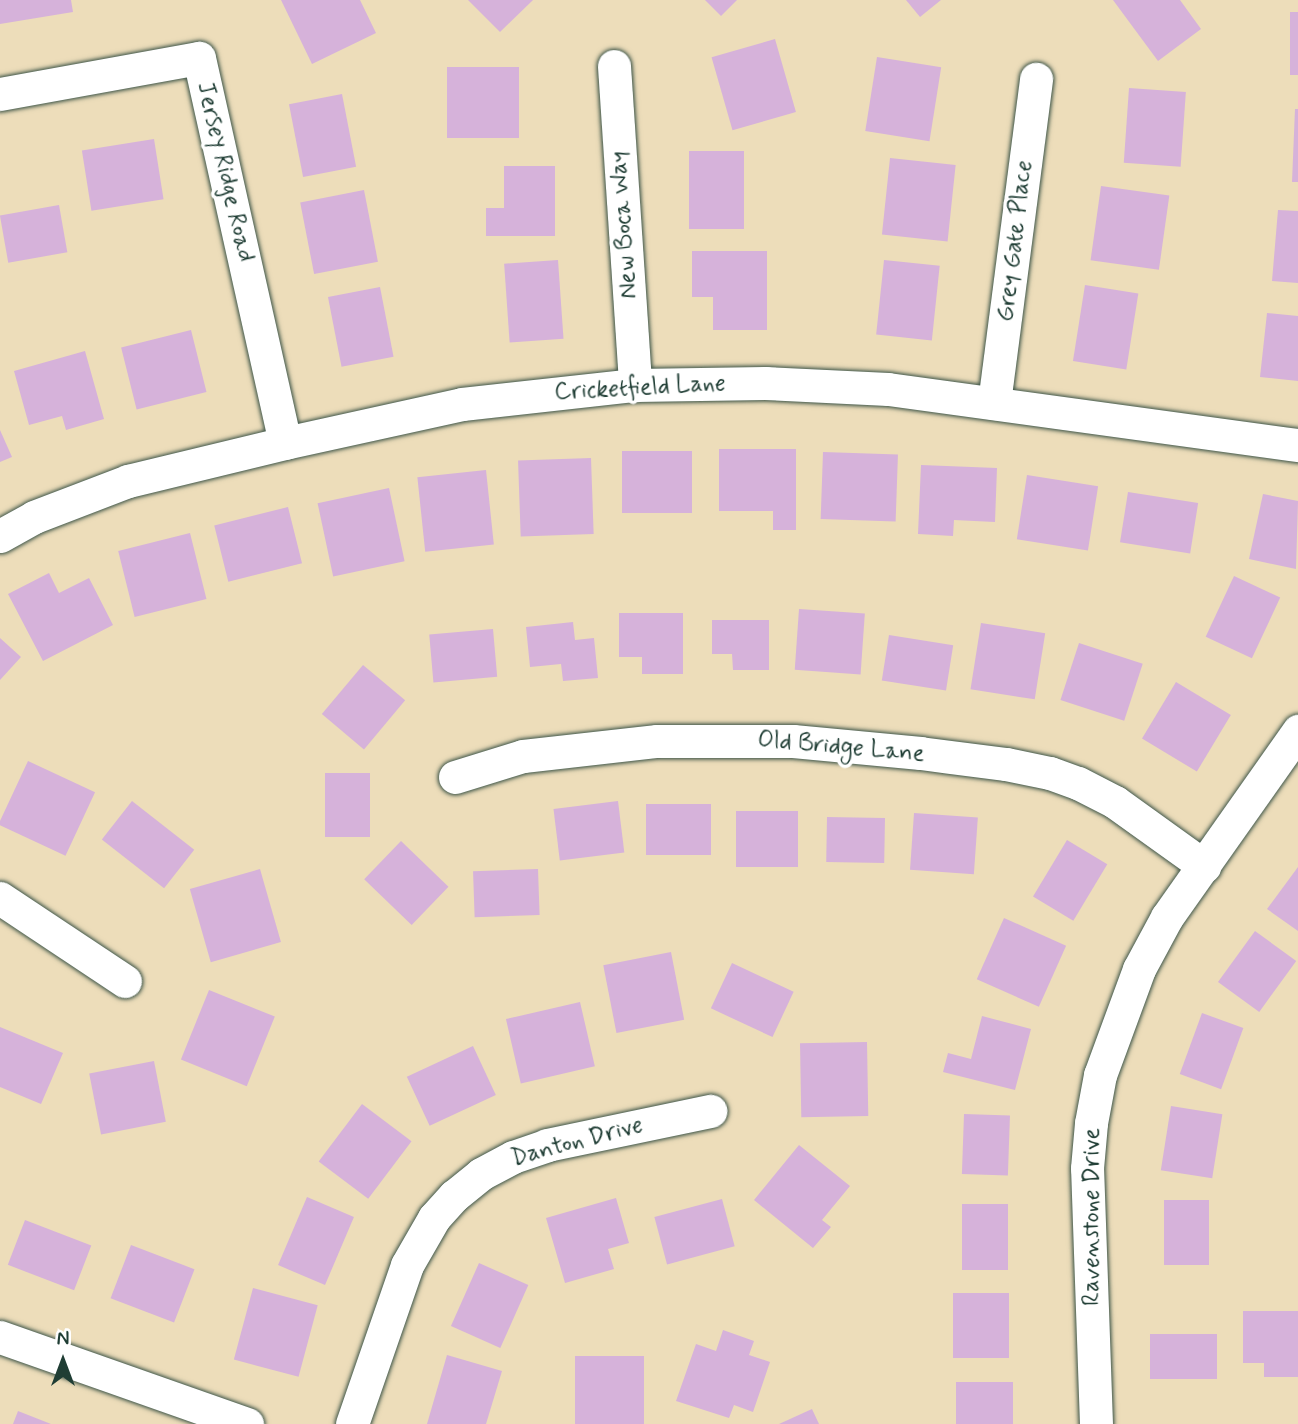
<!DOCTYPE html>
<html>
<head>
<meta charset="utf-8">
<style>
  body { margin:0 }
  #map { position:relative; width:1298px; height:1424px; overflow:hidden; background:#edddba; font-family:Mynerve,sans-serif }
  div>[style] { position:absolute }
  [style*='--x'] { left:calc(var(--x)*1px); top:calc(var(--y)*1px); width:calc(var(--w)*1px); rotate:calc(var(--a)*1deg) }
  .building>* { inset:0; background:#d6b2da; transform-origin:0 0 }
  .roads { filter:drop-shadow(0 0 2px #3e5548) drop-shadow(0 0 2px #3e5548) }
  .minor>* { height:33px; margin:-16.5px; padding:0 16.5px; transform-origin:16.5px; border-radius:16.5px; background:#fff }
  span { translate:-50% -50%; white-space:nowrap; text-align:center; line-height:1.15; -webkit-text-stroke:7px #fff; paint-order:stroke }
  .street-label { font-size:24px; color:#1f3d34 }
  .north { position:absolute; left:28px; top:1326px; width:70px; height:70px; -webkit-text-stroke:5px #fff; paint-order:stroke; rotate:0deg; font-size:19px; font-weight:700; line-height:28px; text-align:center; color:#1f3d34 }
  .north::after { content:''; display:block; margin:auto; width:24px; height:32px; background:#1f3d34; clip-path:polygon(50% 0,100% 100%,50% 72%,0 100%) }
</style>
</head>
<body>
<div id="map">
  <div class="building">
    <i style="clip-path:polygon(0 0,71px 0,73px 12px,0 24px)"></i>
    <i style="clip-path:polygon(281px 0,360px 0,376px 33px,312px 64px)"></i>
    <i style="clip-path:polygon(468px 0,533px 0,500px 32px)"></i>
    <i style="clip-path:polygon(705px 0,737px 0,721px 16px)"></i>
    <i style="clip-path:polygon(906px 0,941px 0,920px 17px)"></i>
    <i style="clip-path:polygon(1113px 0,1180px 0,1201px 29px,1158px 61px)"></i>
    <i style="left:1290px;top:12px;width:8px;height:63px"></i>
    <i style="left:775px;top:39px;width:76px;height:66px;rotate:74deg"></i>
    <i style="left:877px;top:57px;width:65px;height:75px;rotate:9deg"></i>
    <i style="left:447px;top:67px;width:72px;height:71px"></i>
    <i style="left:1129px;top:88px;width:57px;height:75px;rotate:4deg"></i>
    <i style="left:342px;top:94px;width:74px;height:54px;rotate:79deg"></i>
    <i style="clip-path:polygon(1295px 109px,1298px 109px,1298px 182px,1292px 182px)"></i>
    <i style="left:154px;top:139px;width:61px;height:73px;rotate:81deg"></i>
    <i style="left:689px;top:151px;width:55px;height:78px"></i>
    <i style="left:890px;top:158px;width:66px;height:77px;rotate:6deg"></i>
    <i style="clip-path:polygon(504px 166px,555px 166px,555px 236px,486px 236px,486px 208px,504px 208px)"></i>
    <i style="left:1101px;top:186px;width:69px;height:75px;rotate:8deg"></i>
    <i style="left:364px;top:190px;width:73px;height:65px;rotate:79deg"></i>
    <i style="left:59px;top:205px;width:48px;height:60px;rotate:80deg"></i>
    <i style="clip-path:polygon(1278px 210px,1298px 211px,1298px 283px,1272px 281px)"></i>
    <i style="clip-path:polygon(692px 251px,767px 251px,767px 330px,713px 330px,713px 297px,692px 297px)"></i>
    <i style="left:558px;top:260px;width:79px;height:54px;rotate:86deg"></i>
    <i style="left:884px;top:260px;width:56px;height:75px;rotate:6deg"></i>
    <i style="left:1085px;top:285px;width:54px;height:77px;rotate:9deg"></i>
    <i style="left:380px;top:287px;width:71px;height:53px;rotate:79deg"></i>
    <i style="clip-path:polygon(1267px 313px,1298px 316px,1298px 381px,1260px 377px)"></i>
    <i style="left:191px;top:330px;width:64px;height:72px;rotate:76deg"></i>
    <i style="clip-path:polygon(85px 351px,104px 419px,66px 430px,62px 416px,29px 425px,14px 371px)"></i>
    <i style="clip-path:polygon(0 430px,12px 457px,0 462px)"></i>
    <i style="clip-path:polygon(719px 449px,796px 449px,796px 530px,773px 530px,773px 511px,719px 511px)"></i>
    <i style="left:622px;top:451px;width:70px;height:62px"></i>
    <i style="left:823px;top:452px;width:75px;height:67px;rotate:2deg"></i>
    <i style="left:591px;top:458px;width:76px;height:73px;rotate:88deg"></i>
    <i style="clip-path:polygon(921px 465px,997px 468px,995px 522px,954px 520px,953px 536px,918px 534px)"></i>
    <i style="left:486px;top:470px;width:75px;height:69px;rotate:84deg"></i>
    <i style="left:1027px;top:475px;width:72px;height:65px;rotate:9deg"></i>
    <i style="left:389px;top:488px;width:75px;height:73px;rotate:78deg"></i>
    <i style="left:1128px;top:492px;width:71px;height:51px;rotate:9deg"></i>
    <i style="clip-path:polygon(1263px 494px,1298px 501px,1296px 569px,1249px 559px)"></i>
    <i style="left:288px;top:507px;width:58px;height:76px;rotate:76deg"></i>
    <i style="left:190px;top:533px;width:68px;height:74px;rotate:76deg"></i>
    <i style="clip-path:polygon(49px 573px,59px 593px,89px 578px,113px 625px,43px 661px,8px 594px)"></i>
    <i style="left:1234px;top:576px;width:51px;height:67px;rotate:25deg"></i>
    <i style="left:799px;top:609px;width:66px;height:61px;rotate:4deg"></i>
    <i style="clip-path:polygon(619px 613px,683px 613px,683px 674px,642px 674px,642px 657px,619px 657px)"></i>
    <i style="clip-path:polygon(712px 620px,769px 620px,769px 670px,733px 670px,732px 654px,712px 654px)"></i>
    <i style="clip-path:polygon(573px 622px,575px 640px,594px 638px,598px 678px,563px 681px,561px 664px,530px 667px,526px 627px)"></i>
    <i style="left:981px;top:623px;width:65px;height:67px;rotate:9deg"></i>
    <i style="left:493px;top:629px;width:48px;height:64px;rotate:85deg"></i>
    <i style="left:889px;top:635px;width:65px;height:46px;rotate:9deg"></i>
    <i style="clip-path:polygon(0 638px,21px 657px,0 680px)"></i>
    <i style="left:1079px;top:643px;width:67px;height:60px;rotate:18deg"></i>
    <i style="left:363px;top:665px;width:55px;height:64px;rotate:40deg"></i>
    <i style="left:1176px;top:682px;width:64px;height:66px;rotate:31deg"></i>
    <i style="left:28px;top:761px;width:74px;height:70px;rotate:25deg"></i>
    <i style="left:325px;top:773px;width:45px;height:64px"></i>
    <i style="left:132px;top:801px;width:79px;height:49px;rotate:38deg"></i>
    <i style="left:618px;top:801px;width:52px;height:65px;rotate:83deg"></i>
    <i style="left:646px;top:804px;width:65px;height:51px"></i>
    <i style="left:736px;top:811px;width:62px;height:56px"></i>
    <i style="left:914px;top:813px;width:64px;height:57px;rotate:4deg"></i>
    <i style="left:827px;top:817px;width:58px;height:45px;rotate:1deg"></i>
    <i style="left:1067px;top:840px;width:47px;height:66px;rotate:31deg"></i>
    <i style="left:401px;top:841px;width:66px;height:53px;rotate:44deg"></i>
    <i style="clip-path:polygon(1298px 867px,1298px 931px,1267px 909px)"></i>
    <i style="left:260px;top:869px;width:76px;height:73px;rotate:74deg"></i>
    <i style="left:538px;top:869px;width:46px;height:65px;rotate:88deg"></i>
    <i style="left:1004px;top:918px;width:68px;height:67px;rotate:24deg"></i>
    <i style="left:1255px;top:931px;width:51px;height:63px;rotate:36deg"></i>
    <i style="left:671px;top:952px;width:69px;height:69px;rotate:79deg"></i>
    <i style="left:732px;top:963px;width:68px;height:50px;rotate:25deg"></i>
    <i style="left:209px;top:990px;width:71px;height:75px;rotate:22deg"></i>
    <i style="left:580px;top:1002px;width:66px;height:76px;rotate:77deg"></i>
    <i style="left:1202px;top:1013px;width:44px;height:65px;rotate:20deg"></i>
    <i style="clip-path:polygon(982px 1016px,1031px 1029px,1015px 1090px,943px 1072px,948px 1053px,971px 1059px)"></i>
    <i style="clip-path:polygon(0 1027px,63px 1053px,41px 1104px,0 1087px)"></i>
    <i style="left:867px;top:1042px;width:74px;height:67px;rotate:89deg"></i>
    <i style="left:473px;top:1046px;width:54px;height:73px;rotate:65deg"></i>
    <i style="left:154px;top:1061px;width:62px;height:66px;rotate:79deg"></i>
    <i style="left:362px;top:1104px;width:62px;height:72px;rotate:37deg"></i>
    <i style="left:1171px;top:1106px;width:52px;height:65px;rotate:9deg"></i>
    <i style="left:964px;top:1114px;width:46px;height:60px;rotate:2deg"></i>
    <i style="clip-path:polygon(799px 1145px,850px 1186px,822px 1220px,831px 1227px,813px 1248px,754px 1200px)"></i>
    <i style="left:307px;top:1197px;width:51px;height:74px;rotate:23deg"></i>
    <i style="clip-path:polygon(616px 1198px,629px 1243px,608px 1249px,614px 1269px,565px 1283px,546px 1218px)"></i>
    <i style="left:722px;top:1199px;width:49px;height:70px;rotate:75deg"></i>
    <i style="left:1164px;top:1200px;width:45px;height:65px"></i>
    <i style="left:962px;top:1204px;width:46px;height:66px"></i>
    <i style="left:25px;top:1220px;width:71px;height:48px;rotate:21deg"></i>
    <i style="left:131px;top:1245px;width:68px;height:57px;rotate:21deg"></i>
    <i style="left:479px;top:1263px;width:54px;height:69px;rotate:24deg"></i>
    <i style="left:253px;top:1288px;width:67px;height:74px;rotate:15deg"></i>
    <i style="left:953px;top:1293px;width:56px;height:65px"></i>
    <i style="clip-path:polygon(1243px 1311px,1298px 1311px,1298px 1377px,1264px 1377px,1264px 1363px,1243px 1363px)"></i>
    <i style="clip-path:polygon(723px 1330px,754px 1341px,749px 1355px,770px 1362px,753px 1412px,734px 1405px,729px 1418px,676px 1401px,696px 1344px,716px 1351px)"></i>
    <i style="left:1150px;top:1334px;width:67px;height:45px"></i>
    <i style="clip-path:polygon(447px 1355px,502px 1371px,486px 1424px,427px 1424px)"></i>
    <i style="left:575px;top:1356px;width:69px;height:68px"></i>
    <i style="left:956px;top:1382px;width:57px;height:42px"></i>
    <i style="clip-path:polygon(812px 1409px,819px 1424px,779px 1424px)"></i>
    <i style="clip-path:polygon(18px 1411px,51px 1424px,13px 1424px)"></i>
  </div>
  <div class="roads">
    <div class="minor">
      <i style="--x:614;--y:66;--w:320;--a:86.2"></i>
      <i style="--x:0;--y:94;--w:202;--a:-10.3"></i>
      <i style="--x:199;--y:58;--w:394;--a:77.4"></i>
      <i style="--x:994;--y:403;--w:327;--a:-82.6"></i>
      <i style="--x:0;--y:536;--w:39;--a:-29"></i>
      <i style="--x:34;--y:517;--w:101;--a:-21"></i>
      <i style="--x:128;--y:481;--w:162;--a:-13.6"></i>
      <i style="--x:285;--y:443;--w:181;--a:-12.4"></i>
      <i style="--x:462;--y:404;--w:174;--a:-6.3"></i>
      <i style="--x:635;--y:385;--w:130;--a:-0.9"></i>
      <i style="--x:765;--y:383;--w:123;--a:2.8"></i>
      <i style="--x:888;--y:389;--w:414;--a:7.8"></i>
      <i style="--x:455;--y:777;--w:71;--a:-17.2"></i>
      <i style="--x:523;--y:756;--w:135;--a:-6.4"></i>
      <i style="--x:657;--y:741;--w:136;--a:0"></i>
      <i style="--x:793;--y:741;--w:128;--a:5.4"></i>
      <i style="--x:920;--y:753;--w:87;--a:7.3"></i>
      <i style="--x:1006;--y:764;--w:45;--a:11.6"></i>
      <i style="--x:1050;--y:773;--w:30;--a:20"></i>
      <i style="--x:1078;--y:783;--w:42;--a:27.2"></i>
      <i style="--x:1115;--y:802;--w:110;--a:35.7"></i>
      <i style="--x:0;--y:898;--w:150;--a:33.6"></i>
      <i style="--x:0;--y:1337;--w:262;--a:19.4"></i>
      <i style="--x:352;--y:1424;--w:168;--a:-70.9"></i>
      <i style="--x:407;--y:1265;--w:54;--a:-60.1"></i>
      <i style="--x:434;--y:1218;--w:30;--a:-48"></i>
      <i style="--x:454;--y:1196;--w:35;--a:-39"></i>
      <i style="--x:481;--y:1174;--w:36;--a:-28"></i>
      <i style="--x:513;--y:1157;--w:36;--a:-19"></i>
      <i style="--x:547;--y:1145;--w:167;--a:-11.8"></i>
      <i style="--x:1096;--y:1424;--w:256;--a:-92"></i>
      <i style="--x:1087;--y:1168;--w:45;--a:-84.9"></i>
      <i style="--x:1091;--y:1123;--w:49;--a:-79.4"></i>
      <i style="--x:1100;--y:1075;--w:113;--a:-69.8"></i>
      <i style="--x:1139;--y:969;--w:59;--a:-61.7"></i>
      <i style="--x:1167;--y:917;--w:228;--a:-54.8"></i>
    </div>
  </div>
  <div class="street-label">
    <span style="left:225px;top:172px;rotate:77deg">Jersey Ridge Road</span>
    <span style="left:624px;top:225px;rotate:-94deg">New Boca Way</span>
    <span style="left:1015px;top:241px;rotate:-83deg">Grey Gate Place</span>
    <span style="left:640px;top:388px;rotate:-3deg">Cricketfield Lane</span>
    <span style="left:841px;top:747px;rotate:5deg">Old Bridge Lane</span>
    <span style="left:577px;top:1142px;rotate:-15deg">Danton Drive</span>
    <span style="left:1092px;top:1217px;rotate:-90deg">Ravenstone Drive</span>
  </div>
  <div class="north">N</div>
</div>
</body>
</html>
